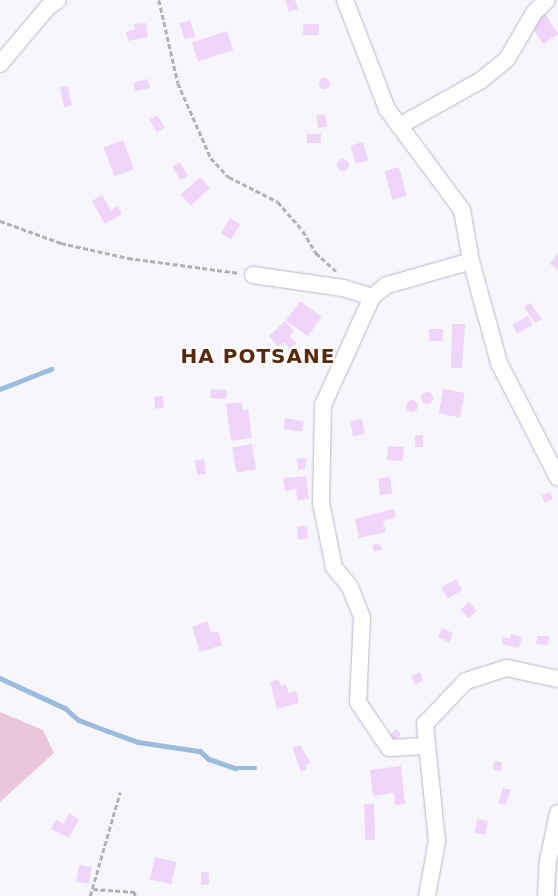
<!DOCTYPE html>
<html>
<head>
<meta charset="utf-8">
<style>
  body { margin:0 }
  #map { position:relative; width:558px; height:896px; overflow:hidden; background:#f8f6fd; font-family:"DejaVu Sans",sans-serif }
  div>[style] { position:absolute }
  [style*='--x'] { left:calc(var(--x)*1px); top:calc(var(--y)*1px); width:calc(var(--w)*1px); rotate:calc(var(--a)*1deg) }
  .green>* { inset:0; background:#eac6dd }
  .stream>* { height:4.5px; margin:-2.25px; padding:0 2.25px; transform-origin:2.25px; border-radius:2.25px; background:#9bbcdc }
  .building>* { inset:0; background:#f0d5fa; transform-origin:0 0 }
  .round { border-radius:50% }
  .path>* { height:2.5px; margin-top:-1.25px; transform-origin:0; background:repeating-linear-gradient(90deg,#b3b1b7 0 5px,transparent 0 7.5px) }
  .roads { filter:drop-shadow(0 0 1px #bab7c8) drop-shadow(0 0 1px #bab7c8) }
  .minor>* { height:16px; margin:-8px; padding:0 8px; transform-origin:8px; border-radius:8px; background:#fff }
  span { translate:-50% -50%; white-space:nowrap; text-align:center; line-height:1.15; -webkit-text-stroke:4.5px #fff; paint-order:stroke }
  .district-label { font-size:20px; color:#58290c; font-weight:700; letter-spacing:1px }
</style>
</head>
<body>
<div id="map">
  <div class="green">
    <i style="clip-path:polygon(0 712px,43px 730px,54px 753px,0 802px)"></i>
  </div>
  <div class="stream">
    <i style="--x:0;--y:389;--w:55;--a:-21.4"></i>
    <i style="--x:0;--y:678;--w:72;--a:24.8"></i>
    <i style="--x:65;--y:708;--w:18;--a:41"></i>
    <i style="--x:79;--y:720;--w:31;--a:21"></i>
    <i style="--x:108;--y:731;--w:32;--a:20"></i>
    <i style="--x:138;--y:742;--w:63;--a:8.3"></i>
    <i style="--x:200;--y:751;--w:12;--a:42"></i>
    <i style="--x:209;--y:759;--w:28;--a:19"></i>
    <i style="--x:235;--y:768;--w:20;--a:0"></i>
  </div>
  <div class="building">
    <i style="clip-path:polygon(285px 0,295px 0,298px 9px,289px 12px)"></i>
    <i style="left:545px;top:14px;width:24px;height:18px;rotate:57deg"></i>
    <i style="left:190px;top:20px;width:17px;height:11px;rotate:73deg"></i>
    <i style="clip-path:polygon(146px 23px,148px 37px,128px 41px,126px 32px,135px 29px,134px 24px)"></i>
    <i style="left:303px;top:24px;width:16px;height:11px"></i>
    <i style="left:227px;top:31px;width:20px;height:37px;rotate:72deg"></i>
    <i class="round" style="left:318.5px;top:77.5px;width:11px;height:11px"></i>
    <i style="left:148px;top:79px;width:9px;height:15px;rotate:77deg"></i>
    <i style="left:68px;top:86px;width:20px;height:8px;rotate:79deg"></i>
    <i style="left:325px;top:114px;width:13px;height:9px;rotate:81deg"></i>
    <i style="left:157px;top:115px;width:15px;height:9px;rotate:58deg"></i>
    <i style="left:321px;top:134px;width:9px;height:14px;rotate:90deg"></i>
    <i style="left:123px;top:140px;width:31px;height:21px;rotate:69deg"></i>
    <i style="left:363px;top:142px;width:19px;height:13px;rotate:74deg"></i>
    <i class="round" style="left:337px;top:159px;width:12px;height:12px"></i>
    <i style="left:180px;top:162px;width:16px;height:9px;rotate:60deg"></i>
    <i style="left:399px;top:167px;width:30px;height:15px;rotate:75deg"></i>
    <i style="left:200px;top:177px;width:15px;height:26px;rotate:48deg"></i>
    <i style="clip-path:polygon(102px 195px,111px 210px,118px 206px,122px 214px,105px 224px,92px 201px)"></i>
    <i style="left:230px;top:218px;width:12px;height:18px;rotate:31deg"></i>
    <i style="clip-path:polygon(558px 253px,558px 270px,550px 264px)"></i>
    <i style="left:300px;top:301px;width:27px;height:24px;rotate:36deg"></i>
    <i style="clip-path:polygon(530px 303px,542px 319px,535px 323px,524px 307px)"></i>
    <i style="left:528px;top:316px;width:10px;height:18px;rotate:61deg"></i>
    <i style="clip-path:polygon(285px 321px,294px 331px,289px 336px,297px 343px,290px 349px,284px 342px,278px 347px,269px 336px)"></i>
    <i style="clip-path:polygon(452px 324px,465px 324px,462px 368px,451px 368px)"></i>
    <i style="left:429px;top:329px;width:14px;height:12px"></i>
    <i style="left:211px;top:389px;width:16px;height:9px;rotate:4deg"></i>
    <i style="left:443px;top:389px;width:22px;height:25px;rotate:10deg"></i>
    <i class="round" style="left:421px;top:392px;width:12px;height:12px"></i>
    <i style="left:163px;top:396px;width:12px;height:9px;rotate:85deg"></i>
    <i class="round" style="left:406px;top:400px;width:12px;height:12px"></i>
    <i style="clip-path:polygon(242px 402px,243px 410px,248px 409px,252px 438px,231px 441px,226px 404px)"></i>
    <i style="left:285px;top:418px;width:19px;height:11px;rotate:9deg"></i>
    <i style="left:362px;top:419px;width:15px;height:12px;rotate:79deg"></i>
    <i style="left:415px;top:435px;width:8px;height:12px"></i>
    <i style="left:252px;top:444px;width:26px;height:20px;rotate:81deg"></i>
    <i style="left:388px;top:446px;width:16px;height:14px;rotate:4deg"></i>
    <i style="clip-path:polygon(297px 458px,306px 459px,305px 469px,298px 470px)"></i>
    <i style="left:204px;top:459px;width:15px;height:9px;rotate:82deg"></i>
    <i style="clip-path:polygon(306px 476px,309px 499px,297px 500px,296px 489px,285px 491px,283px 478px)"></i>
    <i style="left:390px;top:477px;width:17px;height:12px;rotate:83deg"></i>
    <i style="left:550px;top:492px;width:8px;height:9px;rotate:67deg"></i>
    <i style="clip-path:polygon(394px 509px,396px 517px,383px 521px,386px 532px,359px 538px,355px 519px)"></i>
    <i style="left:307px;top:526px;width:13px;height:10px;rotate:86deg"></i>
    <i style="clip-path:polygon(379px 543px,382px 549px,374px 552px,372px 545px)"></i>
    <i style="left:456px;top:579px;width:13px;height:17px;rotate:61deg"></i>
    <i style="left:469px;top:602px;width:12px;height:11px;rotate:48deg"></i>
    <i style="clip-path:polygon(207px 621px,211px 632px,218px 632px,222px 645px,200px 652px,192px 627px)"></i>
    <i style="left:442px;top:628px;width:12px;height:10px;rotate:24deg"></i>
    <i style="clip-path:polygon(511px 634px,522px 637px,519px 648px,502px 644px,503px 637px,510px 639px)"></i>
    <i style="clip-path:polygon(537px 636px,549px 636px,548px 645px,536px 644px)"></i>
    <i style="clip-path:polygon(420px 672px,423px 681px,415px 684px,411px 676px)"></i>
    <i style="clip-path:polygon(279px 679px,281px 686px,286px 685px,289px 693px,296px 691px,299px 703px,277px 709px,270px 682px)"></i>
    <i style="left:396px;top:729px;width:7px;height:10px;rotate:45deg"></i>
    <i style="clip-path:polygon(300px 745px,311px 763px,306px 764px,307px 769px,301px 772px,293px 748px)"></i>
    <i style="left:494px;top:761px;width:8px;height:9px;rotate:7deg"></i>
    <i style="clip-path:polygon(401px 766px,405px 804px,395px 805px,394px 793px,373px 796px,370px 770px)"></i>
    <i style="clip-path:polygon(503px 788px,511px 790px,505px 805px,498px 803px)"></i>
    <i style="left:374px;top:804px;width:36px;height:10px;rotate:88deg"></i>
    <i style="clip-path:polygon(69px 813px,79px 819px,69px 838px,51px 829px,56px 820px,64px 824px)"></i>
    <i style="left:477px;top:819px;width:11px;height:14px;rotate:10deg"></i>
    <i style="left:155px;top:857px;width:22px;height:23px;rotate:13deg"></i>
    <i style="left:79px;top:865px;width:13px;height:17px;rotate:9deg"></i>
    <i style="left:201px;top:872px;width:8px;height:13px"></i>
  </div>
  <div class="path">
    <i style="--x:159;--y:0;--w:85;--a:77.1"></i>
    <i style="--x:178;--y:83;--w:82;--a:66.3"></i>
    <i style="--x:211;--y:158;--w:26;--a:47"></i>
    <i style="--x:229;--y:177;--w:55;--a:27"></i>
    <i style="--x:278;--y:202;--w:38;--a:49"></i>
    <i style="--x:303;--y:231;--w:26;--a:59"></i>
    <i style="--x:316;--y:253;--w:27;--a:42"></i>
    <i style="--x:0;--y:221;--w:65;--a:19.8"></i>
    <i style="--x:61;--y:243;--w:69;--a:12.6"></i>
    <i style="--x:128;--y:258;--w:112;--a:7.7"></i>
    <i style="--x:93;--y:889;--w:42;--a:4.1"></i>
    <i style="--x:135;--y:892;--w:4;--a:90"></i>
    <i style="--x:90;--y:896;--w:108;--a:-73.9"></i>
  </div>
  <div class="roads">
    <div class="minor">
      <i style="--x:345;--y:0;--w:117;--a:68.9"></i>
      <i style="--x:387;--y:109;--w:126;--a:53.4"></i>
      <i style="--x:462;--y:210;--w:52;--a:80"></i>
      <i style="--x:471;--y:261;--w:106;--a:74.6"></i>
      <i style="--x:499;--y:363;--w:129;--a:62.8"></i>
      <i style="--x:0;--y:64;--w:75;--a:-49.9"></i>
      <i style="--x:48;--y:7;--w:12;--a:-35"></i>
      <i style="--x:399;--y:126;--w:93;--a:-29.1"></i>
      <i style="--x:480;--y:81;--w:35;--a:-39"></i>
      <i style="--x:507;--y:59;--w:53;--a:-59.6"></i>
      <i style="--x:534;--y:13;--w:18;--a:-45"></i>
      <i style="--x:253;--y:275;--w:91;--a:8.2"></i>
      <i style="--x:343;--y:288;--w:30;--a:17"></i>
      <i style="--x:426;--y:746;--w:37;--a:177"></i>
      <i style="--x:389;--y:748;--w:55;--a:-124"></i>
      <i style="--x:358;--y:702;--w:85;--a:-87.3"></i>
      <i style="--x:362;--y:617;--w:32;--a:-112"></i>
      <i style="--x:350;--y:587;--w:26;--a:-129"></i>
      <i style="--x:334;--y:567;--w:65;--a:-101.5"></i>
      <i style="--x:321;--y:503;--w:98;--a:-88.8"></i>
      <i style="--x:323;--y:405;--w:119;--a:-65.6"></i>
      <i style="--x:372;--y:297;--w:19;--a:-39"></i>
      <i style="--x:387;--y:285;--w:87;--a:-15.9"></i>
      <i style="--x:427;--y:896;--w:56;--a:-79.7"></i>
      <i style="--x:437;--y:841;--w:118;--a:-95.9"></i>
      <i style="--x:425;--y:724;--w:59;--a:-46.4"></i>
      <i style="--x:466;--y:681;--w:43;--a:-17.6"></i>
      <i style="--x:507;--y:668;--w:52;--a:12.2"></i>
      <i style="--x:546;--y:896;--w:35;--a:-87"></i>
      <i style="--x:548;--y:861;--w:49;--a:-78.2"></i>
    </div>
  </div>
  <div class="district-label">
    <span style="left:258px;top:356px">HA POTSANE</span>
  </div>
</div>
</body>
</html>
